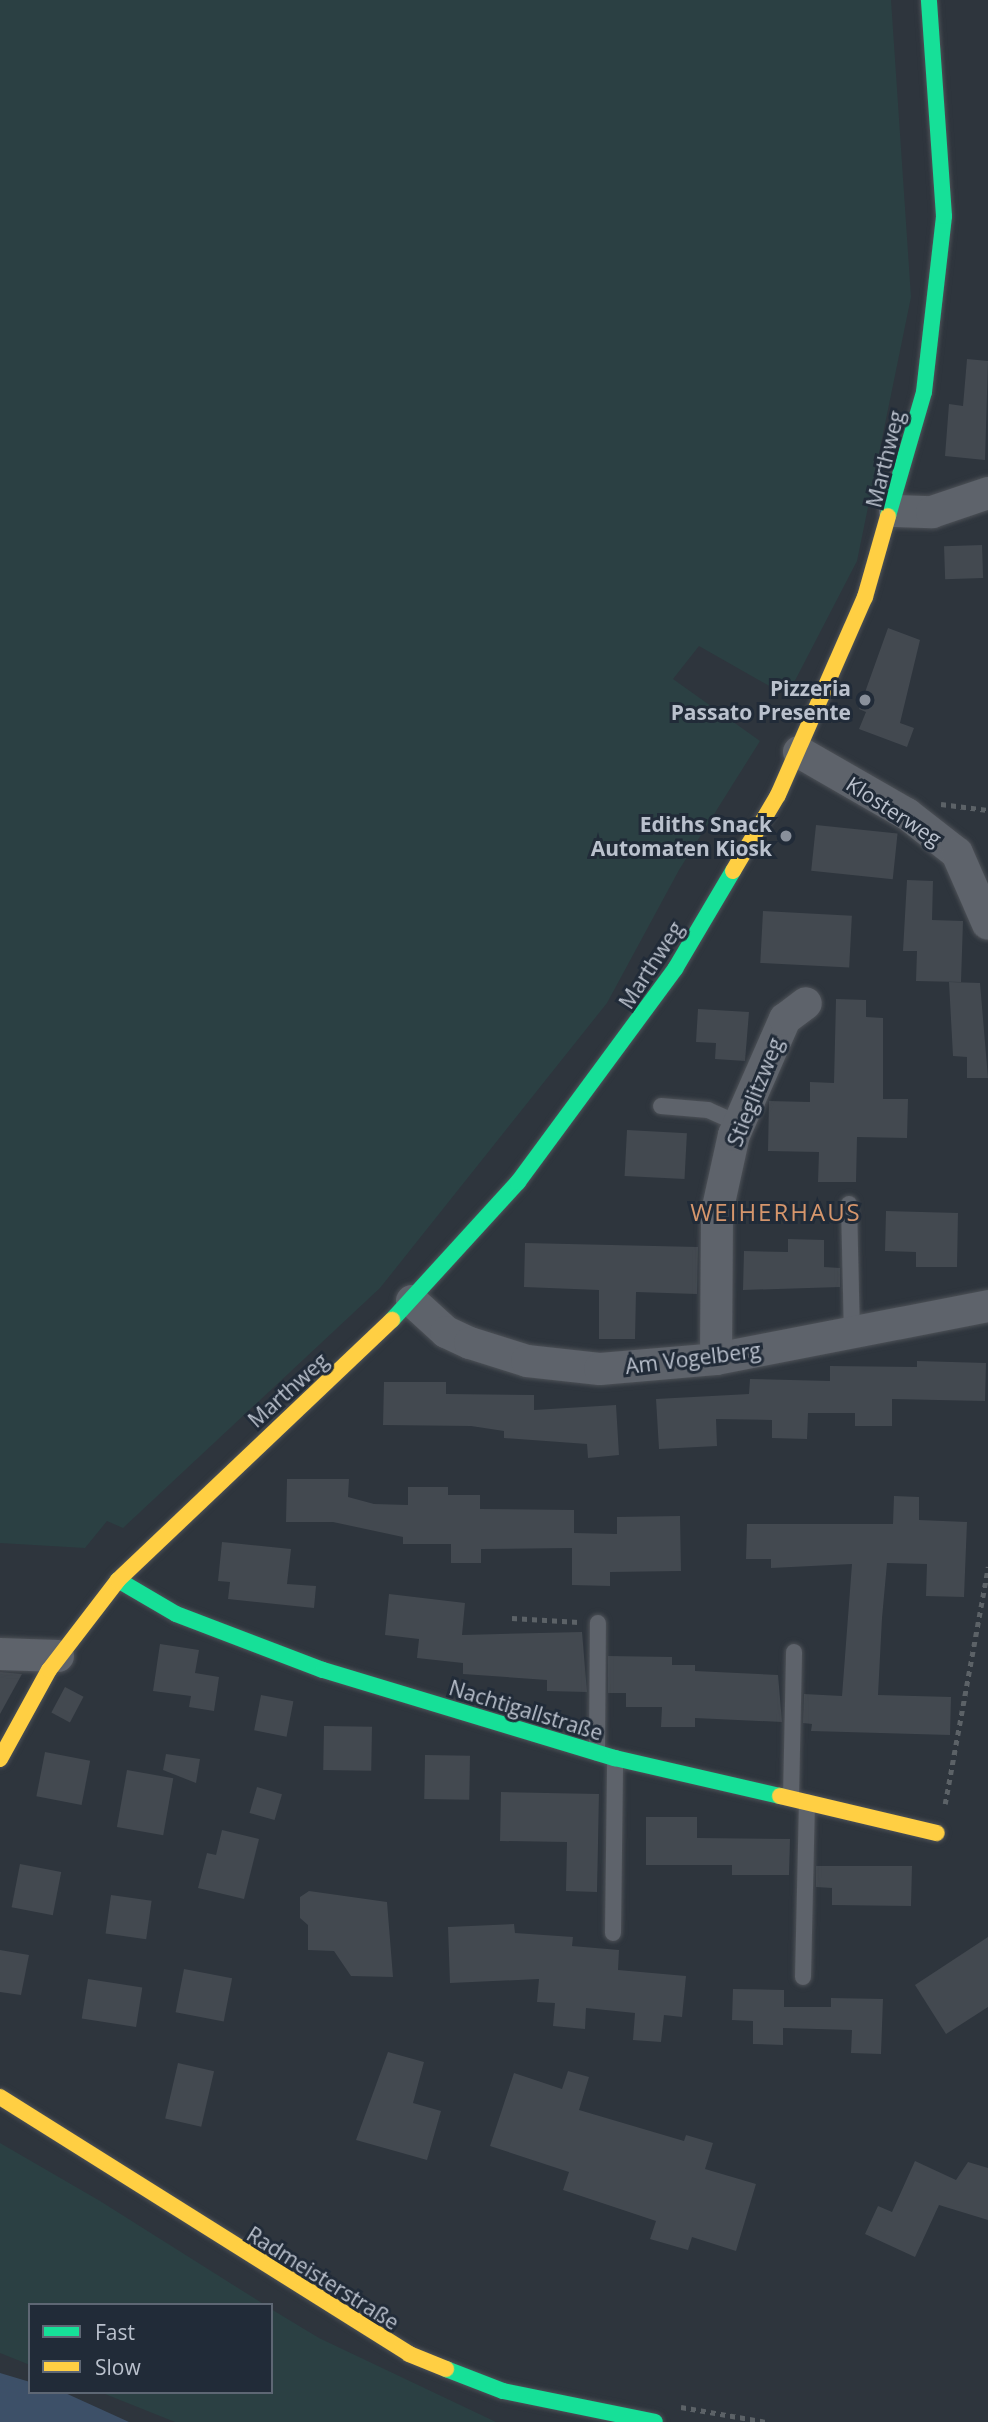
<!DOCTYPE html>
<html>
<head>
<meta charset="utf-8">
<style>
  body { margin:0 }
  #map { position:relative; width:988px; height:2422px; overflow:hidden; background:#2e353d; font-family:"Open Sans",sans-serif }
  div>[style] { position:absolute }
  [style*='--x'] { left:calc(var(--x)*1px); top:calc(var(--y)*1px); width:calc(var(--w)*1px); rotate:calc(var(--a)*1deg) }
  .green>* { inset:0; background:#2b4043 }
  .water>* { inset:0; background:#3d5068 }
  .building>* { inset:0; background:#434950; transform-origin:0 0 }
  .path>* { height:4.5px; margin-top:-2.25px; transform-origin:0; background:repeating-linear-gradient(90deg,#5c6267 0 5px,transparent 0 10px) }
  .roads { filter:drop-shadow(0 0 2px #4d5157) drop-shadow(0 0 2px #4d5157) }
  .lane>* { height:16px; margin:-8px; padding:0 8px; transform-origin:8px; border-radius:8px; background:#5e636b }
  .street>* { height:32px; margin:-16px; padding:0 16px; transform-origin:16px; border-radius:16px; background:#5e636b }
  .fast>* { height:16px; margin:-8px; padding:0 8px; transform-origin:8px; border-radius:8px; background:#16e098 }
  .slow>* { height:16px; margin:-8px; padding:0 8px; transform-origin:8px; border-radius:8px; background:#ffcf43 }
  .dots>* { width:19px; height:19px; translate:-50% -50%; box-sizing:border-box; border:4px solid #212b38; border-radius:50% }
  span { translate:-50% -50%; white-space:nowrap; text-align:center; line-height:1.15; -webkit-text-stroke:6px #212b38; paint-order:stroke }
  .street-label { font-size:21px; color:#bac1cd }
  .poi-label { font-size:21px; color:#bac1cd; font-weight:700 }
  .right { translate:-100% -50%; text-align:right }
  .quarter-label { font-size:24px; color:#d6966c; letter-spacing:2px }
  .legend { position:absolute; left:28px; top:2303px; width:245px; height:91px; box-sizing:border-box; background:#212b38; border:2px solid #5e6774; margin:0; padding:9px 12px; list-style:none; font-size:21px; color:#bac1cd }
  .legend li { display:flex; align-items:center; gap:14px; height:35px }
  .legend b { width:35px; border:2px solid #5e6774 }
</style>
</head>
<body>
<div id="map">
  <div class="green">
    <i style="clip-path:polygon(0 0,891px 0,911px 297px,857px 561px,787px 696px,699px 646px,673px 679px,760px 741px,679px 870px,607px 1003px,380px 1288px,123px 1528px,107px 1521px,85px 1548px,0 1543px)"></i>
    <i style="clip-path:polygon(0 2143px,100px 2201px,265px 2305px,30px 2305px,30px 2365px,0 2353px)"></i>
    <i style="clip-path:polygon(271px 2309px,319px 2338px,496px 2422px,175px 2422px,100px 2392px,271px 2392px)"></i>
  </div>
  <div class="water">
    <i style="clip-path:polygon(0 2373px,30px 2382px,30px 2392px,63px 2392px,129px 2422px,0 2422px)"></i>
  </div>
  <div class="building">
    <i style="clip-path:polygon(967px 359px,988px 361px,985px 460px,945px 456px,949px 404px,963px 406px)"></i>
    <i style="left:982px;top:545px;width:33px;height:38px;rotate:88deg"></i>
    <i style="clip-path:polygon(888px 628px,920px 640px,900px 723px,914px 728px,907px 747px,859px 729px,866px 712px,859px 709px)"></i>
    <i style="left:816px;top:825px;width:82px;height:46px;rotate:6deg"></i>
    <i style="clip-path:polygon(907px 880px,933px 881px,932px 920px,963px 921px,961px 982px,916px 981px,917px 951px,903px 951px)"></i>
    <i style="left:763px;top:911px;width:89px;height:52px;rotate:3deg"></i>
    <i style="clip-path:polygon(949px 982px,980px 983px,988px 1078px,967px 1078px,967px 1057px,953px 1056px)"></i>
    <i style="clip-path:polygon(836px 999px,866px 1000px,866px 1017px,883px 1018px,883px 1099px,908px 1099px,907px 1138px,857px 1137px,856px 1182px,818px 1182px,819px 1152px,768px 1151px,769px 1101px,810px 1102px,810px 1082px,834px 1083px)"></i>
    <i style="clip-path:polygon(698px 1009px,749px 1012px,745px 1061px,715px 1059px,716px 1043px,696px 1042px)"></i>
    <i style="left:627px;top:1130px;width:60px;height:46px;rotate:3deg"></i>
    <i style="clip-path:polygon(886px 1211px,958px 1213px,957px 1267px,916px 1267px,916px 1252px,885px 1251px)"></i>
    <i style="clip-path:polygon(788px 1239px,824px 1240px,824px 1267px,840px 1268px,840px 1287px,743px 1290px,744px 1251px,788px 1252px)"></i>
    <i style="clip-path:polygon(525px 1243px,698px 1247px,697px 1294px,636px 1292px,635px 1339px,599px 1339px,599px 1290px,524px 1287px)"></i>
    <i style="clip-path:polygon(917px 1361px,986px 1363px,985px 1401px,892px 1399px,892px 1426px,855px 1426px,855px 1413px,808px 1413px,807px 1439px,772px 1438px,772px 1420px,716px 1419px,717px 1446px,659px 1449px,656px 1399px,749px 1394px,750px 1379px,830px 1381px,830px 1366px,917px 1367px)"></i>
    <i style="clip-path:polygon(384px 1382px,446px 1382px,446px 1394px,534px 1395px,534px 1410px,616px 1405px,619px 1455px,588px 1458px,587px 1444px,504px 1438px,504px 1431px,471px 1426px,383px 1425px)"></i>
    <i style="clip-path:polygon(287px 1479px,349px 1479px,348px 1497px,374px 1504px,408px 1505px,408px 1487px,448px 1487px,448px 1495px,480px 1495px,480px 1509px,574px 1510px,574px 1533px,617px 1534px,617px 1517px,680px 1516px,681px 1571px,610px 1572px,610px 1586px,572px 1585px,572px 1548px,481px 1549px,481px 1563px,451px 1563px,451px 1544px,403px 1544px,403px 1537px,333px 1522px,286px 1522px)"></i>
    <i style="clip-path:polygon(894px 1496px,919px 1497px,919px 1520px,967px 1522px,964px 1597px,926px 1596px,927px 1564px,887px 1563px,882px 1618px,878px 1695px,951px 1697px,950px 1735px,811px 1731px,812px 1724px,803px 1723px,804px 1694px,842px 1696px,852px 1564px,771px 1568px,771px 1559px,746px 1559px,747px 1524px,893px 1524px)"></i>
    <i style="clip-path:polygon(222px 1542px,291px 1549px,287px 1584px,316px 1586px,314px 1608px,228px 1599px,230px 1582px,218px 1581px)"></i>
    <i style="clip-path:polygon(389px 1594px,465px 1603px,462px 1635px,582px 1632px,587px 1692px,547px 1691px,547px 1680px,463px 1674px,463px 1663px,417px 1658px,419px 1639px,385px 1635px)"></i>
    <i style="clip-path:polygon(160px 1644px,199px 1650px,195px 1673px,219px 1677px,214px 1711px,189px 1707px,191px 1696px,153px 1691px)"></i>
    <i style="clip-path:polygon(608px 1656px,672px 1657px,672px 1665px,695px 1665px,695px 1671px,778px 1675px,782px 1722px,695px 1718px,695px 1727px,661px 1727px,662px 1707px,626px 1707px,626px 1693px,608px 1693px)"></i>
    <i style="clip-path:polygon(0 1672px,22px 1674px,0 1714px)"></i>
    <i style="left:65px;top:1687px;width:21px;height:29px;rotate:28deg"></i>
    <i style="left:261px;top:1695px;width:33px;height:36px;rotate:11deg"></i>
    <i style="left:324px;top:1726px;width:48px;height:44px;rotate:1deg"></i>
    <i style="left:45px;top:1752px;width:46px;height:45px;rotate:11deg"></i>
    <i style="clip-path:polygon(166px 1754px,200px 1759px,196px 1783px,163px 1770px)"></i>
    <i style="left:425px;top:1755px;width:45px;height:44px;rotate:1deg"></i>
    <i style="left:127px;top:1770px;width:47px;height:58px;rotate:10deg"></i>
    <i style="left:257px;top:1787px;width:26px;height:27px;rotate:16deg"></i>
    <i style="clip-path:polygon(501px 1792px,599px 1794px,597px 1892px,566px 1891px,567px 1842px,500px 1841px)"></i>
    <i style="clip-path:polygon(646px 1817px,697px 1817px,697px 1838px,790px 1839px,789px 1875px,732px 1875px,732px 1865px,646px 1865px)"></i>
    <i style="clip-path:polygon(222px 1830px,259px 1839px,244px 1899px,198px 1888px,207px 1853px,216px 1855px)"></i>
    <i style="left:20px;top:1864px;width:42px;height:44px;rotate:11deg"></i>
    <i style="clip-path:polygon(816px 1866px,912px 1866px,911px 1906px,832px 1905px,832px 1888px,816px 1887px)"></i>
    <i style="clip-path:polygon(309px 1891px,387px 1902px,393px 1977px,351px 1976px,334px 1951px,308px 1950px,308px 1925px,300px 1918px,300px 1897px)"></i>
    <i style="left:111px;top:1895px;width:41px;height:39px;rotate:8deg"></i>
    <i style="clip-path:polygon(514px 1924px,515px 1933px,573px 1937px,572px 1946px,619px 1950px,618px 1970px,686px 1976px,682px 2017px,664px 2015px,661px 2042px,633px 2040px,635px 2013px,586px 2008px,585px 2029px,553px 2026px,555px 2003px,537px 2002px,539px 1979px,450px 1983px,448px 1927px)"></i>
    <i style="clip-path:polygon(988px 1937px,988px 2007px,946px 2034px,915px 1985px)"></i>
    <i style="clip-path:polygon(0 1950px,29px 1955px,21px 1995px,0 1992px)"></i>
    <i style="left:184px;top:1969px;width:49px;height:44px;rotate:11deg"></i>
    <i style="left:88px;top:1979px;width:55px;height:40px;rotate:9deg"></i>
    <i style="clip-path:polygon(733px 1989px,784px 1990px,784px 2007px,831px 2007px,831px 1998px,883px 1999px,881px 2054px,851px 2053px,852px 2030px,783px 2028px,783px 2045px,753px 2044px,753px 2021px,732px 2020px)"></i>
    <i style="clip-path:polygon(388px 2052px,424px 2062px,413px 2103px,441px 2111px,427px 2160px,356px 2140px)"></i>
    <i style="left:178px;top:2063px;width:37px;height:57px;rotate:13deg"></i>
    <i style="clip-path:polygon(568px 2071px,589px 2077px,579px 2110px,684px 2141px,686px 2135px,713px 2143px,705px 2169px,756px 2184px,736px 2251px,692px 2237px,688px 2250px,650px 2239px,656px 2221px,563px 2190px,569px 2172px,490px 2146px,514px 2073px,562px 2089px)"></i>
    <i style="clip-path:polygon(915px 2161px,956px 2180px,968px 2162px,988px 2168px,988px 2220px,939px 2205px,915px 2257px,865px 2234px,878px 2206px,892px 2212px)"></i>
  </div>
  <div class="path">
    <i style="--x:941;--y:804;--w:47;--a:7.3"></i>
    <i style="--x:512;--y:1618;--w:67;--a:3.4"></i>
    <i style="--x:945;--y:1804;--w:241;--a:-79.7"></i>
    <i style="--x:681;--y:2407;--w:86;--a:10"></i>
  </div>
  <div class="roads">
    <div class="lane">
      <i style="--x:661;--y:1106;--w:47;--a:4.9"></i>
      <i style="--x:708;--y:1110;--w:34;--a:24"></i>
      <i style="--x:849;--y:1204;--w:130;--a:88.7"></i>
      <i style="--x:597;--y:1753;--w:130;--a:-89.6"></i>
      <i style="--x:791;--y:1798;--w:146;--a:-88.8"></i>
      <i style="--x:613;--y:1933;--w:175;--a:-89.3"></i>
      <i style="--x:803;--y:1977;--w:175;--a:-88.7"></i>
    </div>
    <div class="street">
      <i style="--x:895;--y:511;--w:37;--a:2"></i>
      <i style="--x:932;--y:512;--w:59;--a:-18.7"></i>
      <i style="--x:799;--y:752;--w:125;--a:29.9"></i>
      <i style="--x:907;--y:814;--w:63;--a:38"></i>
      <i style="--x:957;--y:853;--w:77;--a:66.4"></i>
      <i style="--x:412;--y:1301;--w:46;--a:42.4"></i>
      <i style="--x:446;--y:1332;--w:26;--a:25"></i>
      <i style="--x:470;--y:1343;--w:60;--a:17.5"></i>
      <i style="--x:527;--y:1361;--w:73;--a:6.3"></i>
      <i style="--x:600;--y:1369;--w:116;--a:-4.9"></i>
      <i style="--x:716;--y:1359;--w:277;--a:-11"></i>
      <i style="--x:716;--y:1359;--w:147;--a:-89.6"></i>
      <i style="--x:717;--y:1212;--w:79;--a:-77.6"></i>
      <i style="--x:734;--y:1135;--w:127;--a:-66.3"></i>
      <i style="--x:785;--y:1019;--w:26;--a:-37"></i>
      <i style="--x:0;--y:1654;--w:58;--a:2"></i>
    </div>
    <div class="fast">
      <i style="--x:888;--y:516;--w:129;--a:-73.8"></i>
      <i style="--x:924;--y:392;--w:177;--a:-83.5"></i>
      <i style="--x:944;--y:216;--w:217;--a:-94"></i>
      <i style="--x:392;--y:1320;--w:187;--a:-47.6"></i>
      <i style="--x:518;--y:1182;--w:265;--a:-53.6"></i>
      <i style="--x:675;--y:969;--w:114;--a:-59.4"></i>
      <i style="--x:118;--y:1580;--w:67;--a:30.4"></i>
      <i style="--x:176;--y:1614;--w:157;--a:20.9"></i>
      <i style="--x:323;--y:1670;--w:305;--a:16.8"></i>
      <i style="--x:615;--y:1758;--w:169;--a:13"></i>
      <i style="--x:446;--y:2369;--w:61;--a:21.1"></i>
      <i style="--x:503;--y:2391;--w:155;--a:11.5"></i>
    </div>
    <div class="slow">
      <i style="--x:733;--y:871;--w:88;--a:-59.4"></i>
      <i style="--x:778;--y:795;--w:216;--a:-66.3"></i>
      <i style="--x:865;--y:597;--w:84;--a:-74.1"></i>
      <i style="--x:0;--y:1759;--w:102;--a:-61.2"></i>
      <i style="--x:49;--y:1670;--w:113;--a:-52.5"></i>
      <i style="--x:118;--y:1580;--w:378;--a:-43.5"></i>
      <i style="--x:780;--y:1796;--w:161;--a:13.3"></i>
      <i style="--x:0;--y:2097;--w:483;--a:32.1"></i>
      <i style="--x:409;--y:2354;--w:40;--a:22"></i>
    </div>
  </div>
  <div class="dots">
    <i style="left:865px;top:700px;background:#89909b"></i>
    <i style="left:786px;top:836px;background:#89909b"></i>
  </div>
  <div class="street-label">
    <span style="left:885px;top:459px;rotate:-76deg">Marthweg</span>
    <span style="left:894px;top:811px;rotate:33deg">Klosterweg</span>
    <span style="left:651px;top:965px;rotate:-57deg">Marthweg</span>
    <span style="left:755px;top:1092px;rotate:-68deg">Stieglitzweg</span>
    <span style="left:693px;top:1358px;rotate:-7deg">Am Vogelberg</span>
    <span style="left:288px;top:1390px;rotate:-42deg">Marthweg</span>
    <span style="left:526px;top:1710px;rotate:17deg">Nachtigallstraße</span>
    <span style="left:323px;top:2278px;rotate:32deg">Radmeisterstraße</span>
  </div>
  <div class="poi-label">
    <span class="right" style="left:851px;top:700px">Pizzeria<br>Passato Presente</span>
    <span class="right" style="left:772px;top:836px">Ediths Snack<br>Automaten Kiosk</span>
  </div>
  <div class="quarter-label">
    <span style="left:776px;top:1212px">WEIHERHAUS</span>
  </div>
  <ul class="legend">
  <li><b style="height:9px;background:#16e098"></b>Fast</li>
  <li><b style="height:9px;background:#ffcf43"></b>Slow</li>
  </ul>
</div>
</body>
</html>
